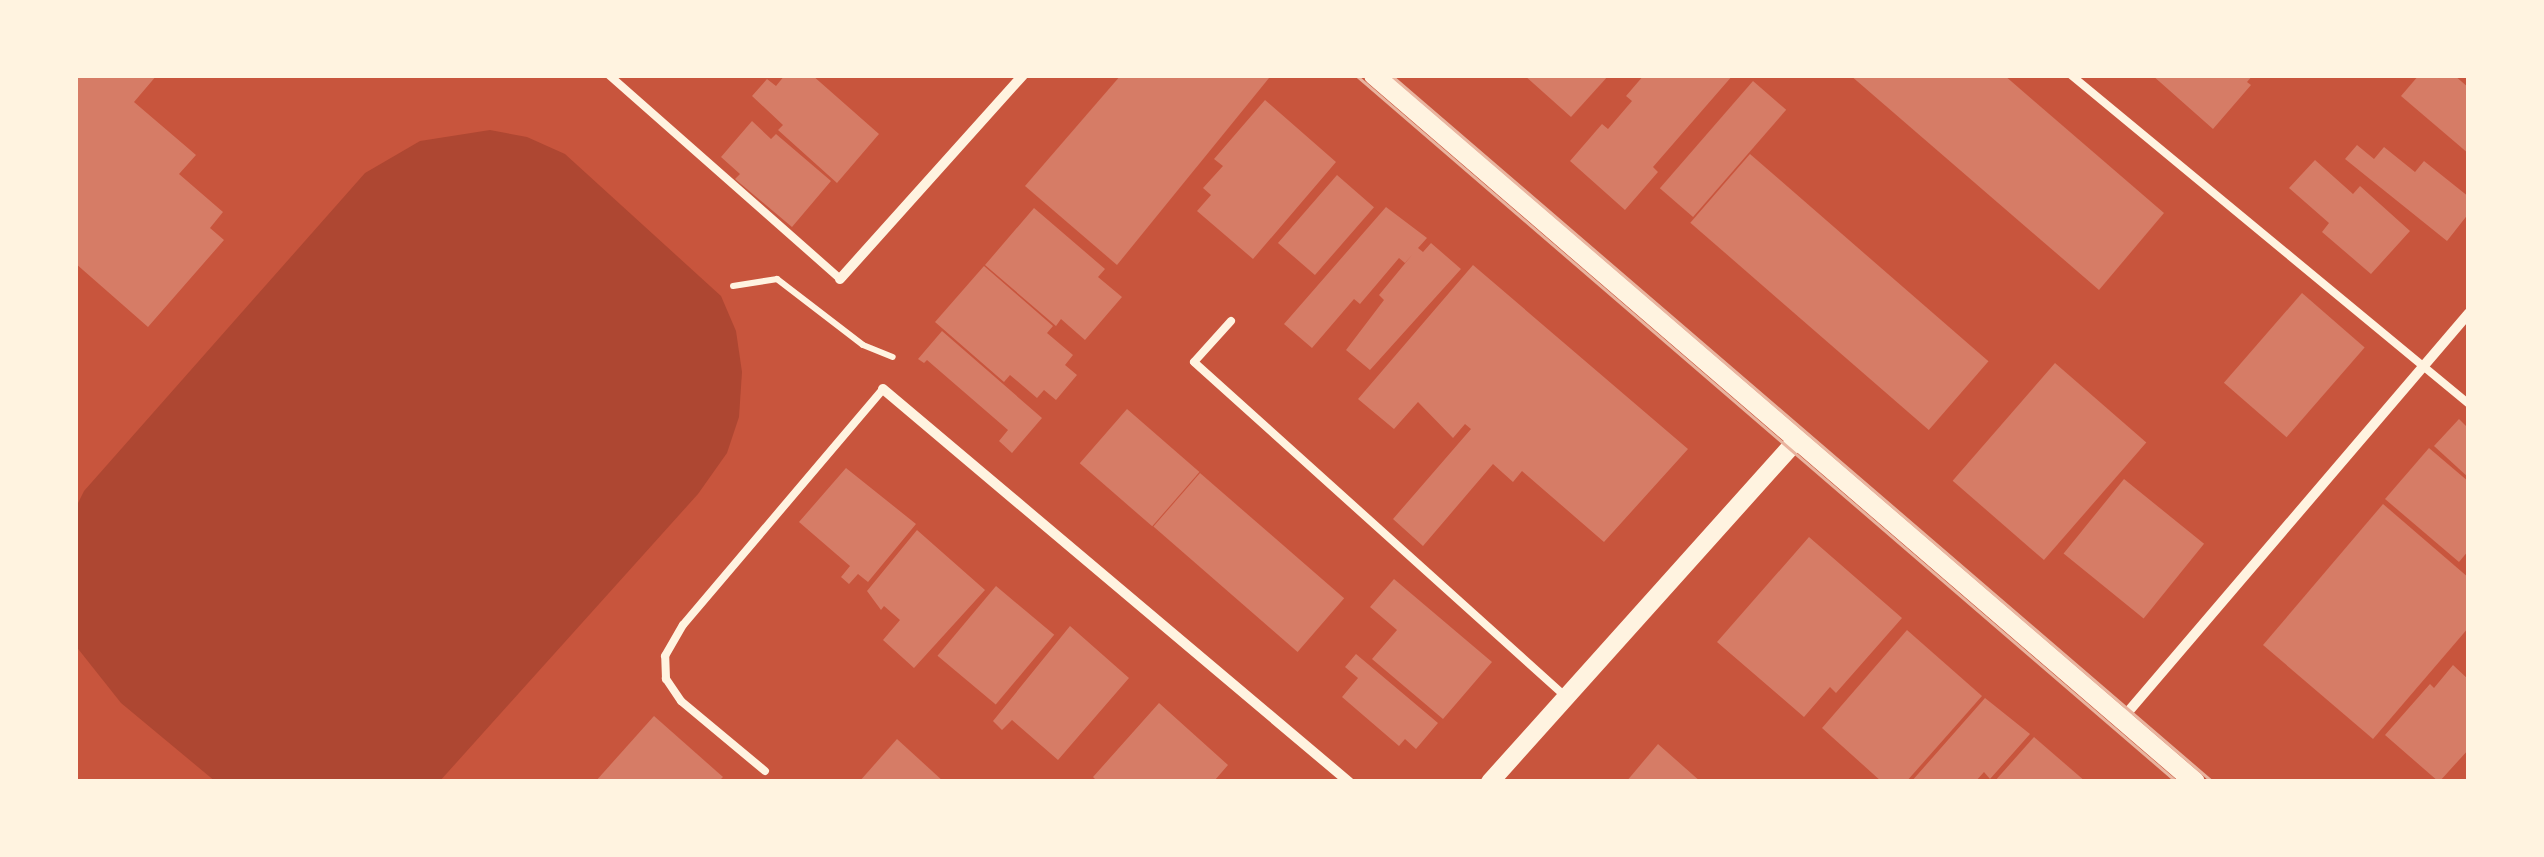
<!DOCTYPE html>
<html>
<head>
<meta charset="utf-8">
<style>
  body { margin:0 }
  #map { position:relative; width:2544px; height:857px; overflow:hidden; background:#c8553d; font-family:"DejaVu Sans",sans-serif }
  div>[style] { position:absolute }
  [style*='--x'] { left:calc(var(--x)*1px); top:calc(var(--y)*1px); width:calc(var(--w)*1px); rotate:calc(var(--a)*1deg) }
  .green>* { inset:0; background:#ae4732 }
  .building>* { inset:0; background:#d67c66; transform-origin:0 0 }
  .path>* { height:6px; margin:-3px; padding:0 3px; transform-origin:3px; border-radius:3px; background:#fff3e0 }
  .service>* { height:8px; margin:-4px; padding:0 4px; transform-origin:4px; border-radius:4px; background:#fff3e0 }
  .minor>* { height:10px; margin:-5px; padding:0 5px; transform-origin:5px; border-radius:5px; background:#fff3e0 }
  .tertiary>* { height:18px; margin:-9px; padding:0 9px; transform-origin:9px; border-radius:9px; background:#fff3e0 }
  .secondary>* { height:20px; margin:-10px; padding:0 10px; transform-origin:10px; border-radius:10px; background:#fff3e0 }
  .tram>* { height:2.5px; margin:-1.25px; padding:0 1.25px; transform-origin:1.25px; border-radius:1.25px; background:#e9b49f }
  span { translate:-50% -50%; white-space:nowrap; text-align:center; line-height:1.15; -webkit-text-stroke:8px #fff3e0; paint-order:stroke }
  .frame { position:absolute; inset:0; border:78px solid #fff3e0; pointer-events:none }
</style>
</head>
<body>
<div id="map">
  <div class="green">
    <i style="clip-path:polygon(490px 130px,527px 137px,565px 154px,721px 296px,736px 331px,742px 372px,739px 417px,727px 453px,698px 494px,439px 782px,216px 782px,121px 703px,75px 645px,75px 509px,84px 491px,365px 173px,420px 141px)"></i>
  </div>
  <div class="building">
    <i style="clip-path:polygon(75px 75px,157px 75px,134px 102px,196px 155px,179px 174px,223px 212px,210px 228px,224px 240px,148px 327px,75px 263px)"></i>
    <i style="clip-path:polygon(785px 75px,812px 75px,879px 134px,837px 183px,778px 130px,783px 125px,752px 96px,767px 79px,776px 86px)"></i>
    <i style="clip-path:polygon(1121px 75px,1269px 78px,1117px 265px,1025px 186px)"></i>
    <i style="clip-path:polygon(1524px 75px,1609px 75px,1571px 117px)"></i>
    <i style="clip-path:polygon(1644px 75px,1733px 75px,1653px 167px,1658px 172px,1625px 210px,1570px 161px,1602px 124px,1608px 129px,1632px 101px,1626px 96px)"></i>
    <i style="clip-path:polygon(1850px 75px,2004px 75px,2164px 213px,2099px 290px)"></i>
    <i style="clip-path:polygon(2152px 75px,2253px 75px,2247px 82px,2251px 85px,2213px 129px)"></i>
    <i style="clip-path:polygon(2419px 75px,2454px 75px,2469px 88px,2469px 154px,2401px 96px)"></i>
    <i style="left:1753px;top:81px;width:44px;height:142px;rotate:41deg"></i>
    <i style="clip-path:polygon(1265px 100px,1336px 162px,1253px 259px,1197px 211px,1211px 195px,1203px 188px,1223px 166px,1214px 159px)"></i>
    <i style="clip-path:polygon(752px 121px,771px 139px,776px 134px,831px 181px,792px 227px,735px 179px,740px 174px,721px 157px)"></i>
    <i style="clip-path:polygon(2357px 145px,2374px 159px,2384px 147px,2415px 172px,2424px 161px,2469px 197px,2469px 213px,2447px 241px,2345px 159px)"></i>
    <i style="left:1750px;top:154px;width:316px;height:91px;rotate:41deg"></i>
    <i style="clip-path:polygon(2315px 160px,2353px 194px,2360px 186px,2410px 231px,2371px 274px,2322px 232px,2329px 223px,2289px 188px)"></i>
    <i style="left:1337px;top:175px;width:49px;height:90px;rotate:41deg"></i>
    <i style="clip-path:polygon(1386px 207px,1427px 238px,1418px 248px,1423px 252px,1431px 243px,1461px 269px,1370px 370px,1346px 350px,1384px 300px,1379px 295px,1412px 255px,1405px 263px,1399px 258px,1360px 304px,1354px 299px,1312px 348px,1284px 324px)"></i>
    <i style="clip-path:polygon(1034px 208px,1105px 269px,1098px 277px,1122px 297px,1085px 340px,1061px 319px,1056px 326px,985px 265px)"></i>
    <i style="clip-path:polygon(1473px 265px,1688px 449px,1604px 542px,1522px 471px,1513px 482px,1493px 464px,1423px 546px,1393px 519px,1471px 429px,1465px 424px,1453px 438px,1418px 402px,1394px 429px,1358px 399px)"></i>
    <i style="clip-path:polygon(984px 266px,1053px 326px,1047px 333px,1073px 355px,1065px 365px,1077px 375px,1056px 400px,1044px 390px,1037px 398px,1010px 375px,1004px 382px,935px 322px)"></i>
    <i style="left:2302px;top:293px;width:83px;height:119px;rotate:41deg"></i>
    <i style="clip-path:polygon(942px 331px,1042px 418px,1012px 453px,999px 441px,1008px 430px,927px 360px,924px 363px,918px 359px)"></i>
    <i style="left:2055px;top:363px;width:121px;height:156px;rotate:41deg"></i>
    <i style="left:1127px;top:409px;width:96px;height:72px;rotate:41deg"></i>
    <i style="clip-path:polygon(2459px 419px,2469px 429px,2469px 478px,2434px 446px)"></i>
    <i style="clip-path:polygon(2429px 448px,2469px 482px,2469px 550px,2459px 562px,2385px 499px)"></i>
    <i style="clip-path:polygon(846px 468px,916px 524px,868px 582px,858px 574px,849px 584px,841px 577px,850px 566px,799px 522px)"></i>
    <i style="left:1200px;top:473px;width:191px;height:71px;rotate:41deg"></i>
    <i style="left:2124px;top:479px;width:103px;height:96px;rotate:39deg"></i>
    <i style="clip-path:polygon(2383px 504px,2469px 578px,2469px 627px,2373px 739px,2263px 645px)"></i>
    <i style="clip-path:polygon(917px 530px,985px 590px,914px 668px,883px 640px,900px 620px,884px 606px,881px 610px,867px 591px)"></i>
    <i style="clip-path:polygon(1809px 537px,1902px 618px,1836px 693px,1830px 687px,1804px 717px,1717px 642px)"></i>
    <i style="clip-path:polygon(1394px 579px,1492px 662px,1443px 719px,1372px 659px,1397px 630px,1370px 607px)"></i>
    <i style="left:996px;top:586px;width:76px;height:91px;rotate:40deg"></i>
    <i style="clip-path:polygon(1070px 626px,1129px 678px,1058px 760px,1012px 720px,1002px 730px,993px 721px)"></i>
    <i style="clip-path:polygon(1907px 630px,1982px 696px,1906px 782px,1882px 782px,1822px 728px)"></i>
    <i style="clip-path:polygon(1356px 654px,1438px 723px,1416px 749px,1405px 739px,1399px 746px,1342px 697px,1358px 678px,1345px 667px)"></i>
    <i style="clip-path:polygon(2453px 665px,2469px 680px,2469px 749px,2439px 782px,2385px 735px,2430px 684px,2434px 688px)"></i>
    <i style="clip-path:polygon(1985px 698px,2030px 734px,1990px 779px,1984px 772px,1975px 782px,1911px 782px)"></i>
    <i style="clip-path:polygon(1159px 703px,1228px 765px,1215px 780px,1218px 782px,1098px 782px,1093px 777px)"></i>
    <i style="clip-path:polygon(654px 716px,723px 777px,718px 782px,595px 782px)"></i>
    <i style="clip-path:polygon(2034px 737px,2086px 782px,1994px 782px)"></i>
    <i style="clip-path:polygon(897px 739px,944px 782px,859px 782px)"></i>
    <i style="clip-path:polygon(1658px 744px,1701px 782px,1626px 782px)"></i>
  </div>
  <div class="path">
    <i style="--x:733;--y:286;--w:45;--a:-9"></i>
    <i style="--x:777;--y:279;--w:108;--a:37.5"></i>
    <i style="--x:863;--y:345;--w:32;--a:22"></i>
  </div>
  <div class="service">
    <i style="--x:609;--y:75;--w:308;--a:41.4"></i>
    <i style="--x:2071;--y:75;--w:516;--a:39.58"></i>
    <i style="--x:1231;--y:321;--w:55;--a:132.1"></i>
    <i style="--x:1194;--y:362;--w:499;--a:42"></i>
    <i style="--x:765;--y:771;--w:109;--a:-140.2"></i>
    <i style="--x:681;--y:701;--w:27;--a:-124"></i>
    <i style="--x:666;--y:679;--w:23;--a:-92"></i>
    <i style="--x:665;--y:656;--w:36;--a:-60"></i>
    <i style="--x:683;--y:625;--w:309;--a:-49.7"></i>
  </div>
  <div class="minor">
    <i style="--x:840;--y:279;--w:274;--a:-48.1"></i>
    <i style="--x:883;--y:389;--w:610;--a:40.14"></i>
    <i style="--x:2122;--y:719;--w:534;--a:-49.48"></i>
  </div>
  <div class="tertiary">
    <i style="--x:1490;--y:782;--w:460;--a:-48.1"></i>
  </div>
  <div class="secondary">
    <i style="--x:1374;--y:75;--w:1083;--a:40.73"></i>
  </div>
  <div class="tram">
    <i style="--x:1356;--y:75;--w:1083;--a:40.73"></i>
    <i style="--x:1391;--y:75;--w:1084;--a:40.7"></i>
  </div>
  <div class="frame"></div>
</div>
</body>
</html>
